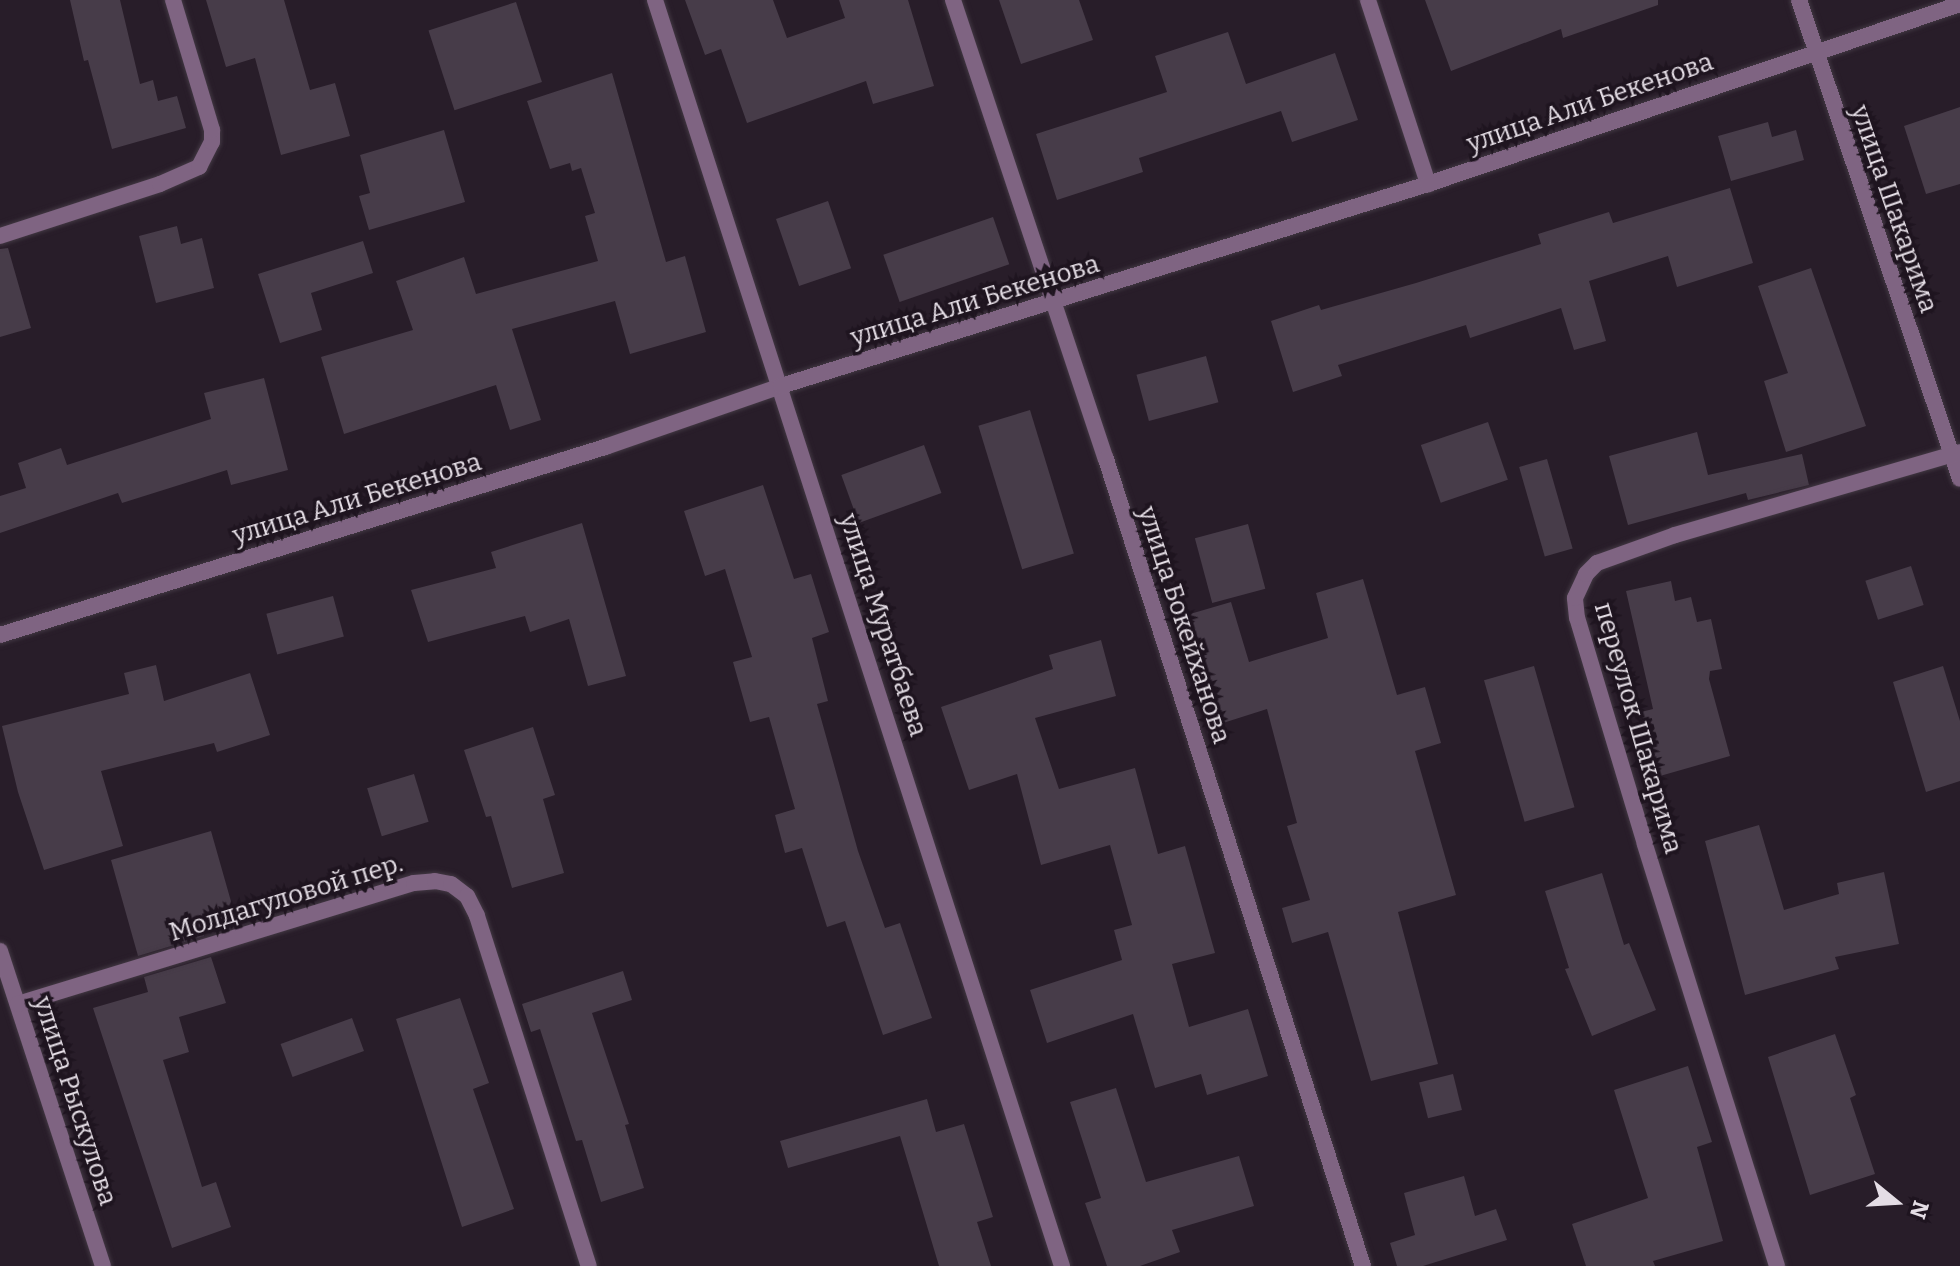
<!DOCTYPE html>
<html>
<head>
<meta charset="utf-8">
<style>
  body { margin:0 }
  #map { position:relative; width:1960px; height:1266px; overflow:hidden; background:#281d29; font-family:Bitter,serif }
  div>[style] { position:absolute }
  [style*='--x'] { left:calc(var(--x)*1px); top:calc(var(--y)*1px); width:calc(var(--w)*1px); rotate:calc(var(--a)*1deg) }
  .building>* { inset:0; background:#473c49; transform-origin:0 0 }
  .roads { filter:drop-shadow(0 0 2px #423843) drop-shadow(0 0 2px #423843) }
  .minor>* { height:16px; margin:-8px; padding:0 8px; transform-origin:8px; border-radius:8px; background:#7f6482 }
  span { translate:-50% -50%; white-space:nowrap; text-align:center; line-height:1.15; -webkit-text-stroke:7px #1e141f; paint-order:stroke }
  .street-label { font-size:26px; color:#e4dde5 }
  .north { position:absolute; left:1856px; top:1162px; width:80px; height:80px; -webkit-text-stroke:6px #1e141f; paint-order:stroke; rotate:108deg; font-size:22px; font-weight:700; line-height:32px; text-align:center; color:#e4dde5 }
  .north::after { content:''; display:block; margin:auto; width:28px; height:36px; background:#e4dde5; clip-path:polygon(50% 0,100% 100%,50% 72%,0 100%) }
</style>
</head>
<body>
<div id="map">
  <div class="building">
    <i style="clip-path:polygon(70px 0,120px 0,140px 84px,153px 80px,158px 101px,177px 96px,186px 128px,112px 149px,88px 60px,84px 61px)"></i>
    <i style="clip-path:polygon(206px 0,284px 0,310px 90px,335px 83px,350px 136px,281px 155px,255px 58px,226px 67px)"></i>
    <i style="clip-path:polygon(685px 0,773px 0,787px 38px,845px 18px,839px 0,908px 0,934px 86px,873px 104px,866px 81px,747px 123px,721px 49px,705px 55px)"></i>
    <i style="clip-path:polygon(999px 0,1079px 0,1093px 40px,1021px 64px)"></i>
    <i style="clip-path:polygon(1425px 0,1658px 0,1658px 5px,1563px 38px,1561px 29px,1451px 71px)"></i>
    <i style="left:516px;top:2px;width:84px;height:92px;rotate:72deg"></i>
    <i style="clip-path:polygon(1228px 32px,1246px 84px,1335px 53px,1358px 120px,1292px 142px,1281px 111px,1139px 158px,1143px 172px,1057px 200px,1036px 134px,1167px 92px,1155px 56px)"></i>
    <i style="clip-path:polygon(612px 73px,666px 262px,685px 256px,706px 332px,630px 354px,615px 301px,512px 329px,541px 420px,510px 430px,496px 385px,344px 434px,321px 357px,413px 330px,396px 281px,464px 257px,476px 294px,598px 261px,585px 216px,595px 213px,581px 168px,572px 171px,570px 163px,550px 169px,527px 101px)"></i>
    <i style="clip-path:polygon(1960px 107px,1960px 184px,1926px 194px,1904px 126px)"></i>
    <i style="clip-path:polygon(1768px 122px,1772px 137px,1796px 130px,1804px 160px,1731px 181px,1718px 136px)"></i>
    <i style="clip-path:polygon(444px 130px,465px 202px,369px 230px,359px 196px,370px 193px,360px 155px)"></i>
    <i style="clip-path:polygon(1730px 188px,1753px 263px,1677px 287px,1668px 256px,1589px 281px,1606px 341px,1574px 350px,1561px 308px,1470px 338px,1466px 325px,1338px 365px,1342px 376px,1293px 392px,1271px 321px,1319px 305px,1321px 310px,1416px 283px,1541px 244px,1538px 234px,1609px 212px,1613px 223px)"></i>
    <i style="left:828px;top:201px;width:71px;height:55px;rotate:71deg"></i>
    <i style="left:993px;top:217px;width:50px;height:116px;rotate:71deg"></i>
    <i style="clip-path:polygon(177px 226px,181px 244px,202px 238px,214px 288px,156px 303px,139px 236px)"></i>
    <i style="clip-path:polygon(363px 241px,373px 273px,311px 293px,322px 330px,280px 343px,258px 274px)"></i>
    <i style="clip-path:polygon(8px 248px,31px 328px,0 337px,0 249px)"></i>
    <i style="clip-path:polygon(1811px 268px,1866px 426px,1786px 452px,1764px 381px,1788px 373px,1758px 286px)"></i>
    <i style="left:1206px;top:356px;width:48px;height:72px;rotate:75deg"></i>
    <i style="clip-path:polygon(264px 378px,288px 470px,231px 485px,227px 470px,122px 503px,118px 493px,0 533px,0 496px,26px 488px,18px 463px,61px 448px,67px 465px,211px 419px,204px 393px)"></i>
    <i style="left:1030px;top:410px;width:150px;height:54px;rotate:73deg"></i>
    <i style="left:1488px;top:422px;width:61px;height:71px;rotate:71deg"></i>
    <i style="clip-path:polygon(1697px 432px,1708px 475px,1802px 454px,1809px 485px,1748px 500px,1746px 493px,1628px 525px,1609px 456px)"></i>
    <i style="left:924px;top:445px;width:51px;height:88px;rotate:70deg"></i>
    <i style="left:1547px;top:459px;width:93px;height:29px;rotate:74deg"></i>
    <i style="clip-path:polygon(763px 485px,794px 579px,811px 574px,829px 632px,812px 638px,828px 701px,817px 704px,858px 851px,885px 928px,900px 923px,932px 1018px,883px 1035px,845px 921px,827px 927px,802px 848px,785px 853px,775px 815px,795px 809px,769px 717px,750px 722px,733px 662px,752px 657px,725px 569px,705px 576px,684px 511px)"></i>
    <i style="clip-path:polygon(582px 523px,626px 676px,588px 686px,569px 619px,530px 632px,525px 616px,428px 642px,411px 590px,496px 568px,491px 552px)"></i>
    <i style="left:1248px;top:524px;width:67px;height:55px;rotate:75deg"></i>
    <i style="left:1911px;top:566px;width:41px;height:48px;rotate:72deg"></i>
    <i style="clip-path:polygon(1363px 579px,1397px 695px,1425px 687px,1441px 743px,1415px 751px,1456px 895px,1398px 912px,1438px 1064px,1371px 1081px,1328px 932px,1292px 943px,1282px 908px,1310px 900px,1287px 826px,1297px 823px,1267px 709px,1223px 723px,1190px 614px,1231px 602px,1249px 662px,1328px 638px,1316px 593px)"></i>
    <i style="clip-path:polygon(1671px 581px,1675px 601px,1691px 597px,1697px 622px,1711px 619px,1722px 669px,1710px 671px,1709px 679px,1730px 756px,1660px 776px,1641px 712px,1653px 709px,1626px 591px)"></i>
    <i style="left:333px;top:596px;width:42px;height:69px;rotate:75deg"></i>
    <i style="clip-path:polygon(1101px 640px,1116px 696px,1035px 718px,1059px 789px,1135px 768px,1158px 854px,1185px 846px,1215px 953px,1172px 964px,1189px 1027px,1248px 1009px,1268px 1076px,1207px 1095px,1201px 1074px,1155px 1088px,1133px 1014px,1047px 1043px,1030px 990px,1122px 960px,1114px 930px,1132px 925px,1110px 845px,1041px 865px,1017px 774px,969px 790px,941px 707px,1053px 669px,1049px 655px)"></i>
    <i style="clip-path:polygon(156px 665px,164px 701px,250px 673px,270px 735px,217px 752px,214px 743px,101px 771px,123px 846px,44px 870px,18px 792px,2px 726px,129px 694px,124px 673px)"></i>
    <i style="left:1534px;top:666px;width:147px;height:52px;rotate:74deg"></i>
    <i style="clip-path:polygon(1943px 666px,1960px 721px,1960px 781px,1926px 792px,1893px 682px)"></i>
    <i style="clip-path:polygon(533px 727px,555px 795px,543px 799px,564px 873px,512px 888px,491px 816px,486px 817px,464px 750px)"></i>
    <i style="left:414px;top:774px;width:50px;height:49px;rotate:73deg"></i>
    <i style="clip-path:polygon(1759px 825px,1784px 910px,1839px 894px,1837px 883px,1884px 872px,1899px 944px,1835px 957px,1839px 969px,1745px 995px,1705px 841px)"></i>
    <i style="clip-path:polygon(211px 831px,236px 919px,202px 929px,204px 936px,138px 956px,111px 860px)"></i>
    <i style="clip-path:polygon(1602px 873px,1624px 945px,1629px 943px,1656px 1010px,1592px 1036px,1565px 969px,1569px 968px,1545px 891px)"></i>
    <i style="clip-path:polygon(211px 957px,226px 1003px,179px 1017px,189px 1052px,163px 1060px,202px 1187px,216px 1182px,231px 1227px,172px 1248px,93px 1008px,148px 992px,144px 977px)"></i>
    <i style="clip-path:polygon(623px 971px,632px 1000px,592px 1013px,629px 1124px,625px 1125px,644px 1188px,601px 1202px,582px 1140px,576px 1141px,540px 1029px,531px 1032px,522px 1004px)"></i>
    <i style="clip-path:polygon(460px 998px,489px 1083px,473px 1089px,514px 1209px,462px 1227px,396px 1019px)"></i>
    <i style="left:352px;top:1018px;width:35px;height:76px;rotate:70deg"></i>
    <i style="clip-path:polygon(1835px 1034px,1856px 1095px,1850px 1098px,1875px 1174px,1810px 1195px,1768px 1057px)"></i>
    <i style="clip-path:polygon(1688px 1066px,1712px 1142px,1697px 1147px,1723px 1241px,1653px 1261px,1655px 1266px,1586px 1266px,1572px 1224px,1648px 1198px,1614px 1090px)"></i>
    <i style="left:1453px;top:1074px;width:37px;height:35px;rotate:76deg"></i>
    <i style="clip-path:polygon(1116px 1088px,1146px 1182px,1239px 1156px,1254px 1206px,1172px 1230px,1180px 1252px,1140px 1266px,1107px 1266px,1085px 1203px,1101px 1198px,1070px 1102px)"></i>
    <i style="clip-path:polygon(927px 1099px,936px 1132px,964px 1124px,993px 1217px,977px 1222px,991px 1266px,939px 1266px,900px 1136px,788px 1168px,780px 1141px)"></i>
    <i style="clip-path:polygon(1464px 1176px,1475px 1216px,1496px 1209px,1507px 1240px,1423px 1266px,1397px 1266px,1390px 1243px,1415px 1235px,1404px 1193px)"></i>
  </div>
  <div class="roads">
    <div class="minor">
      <i style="--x:655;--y:0;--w:1330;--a:72.18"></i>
      <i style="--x:953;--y:0;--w:484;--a:71.6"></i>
      <i style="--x:1106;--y:459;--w:847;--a:72.34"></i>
      <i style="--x:1368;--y:0;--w:194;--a:71.9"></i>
      <i style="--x:1799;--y:0;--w:505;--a:71.42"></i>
      <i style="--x:0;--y:236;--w:168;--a:-18"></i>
      <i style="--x:160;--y:184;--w:43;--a:-23.6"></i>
      <i style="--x:199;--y:167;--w:28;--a:-63"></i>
      <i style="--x:212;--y:142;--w:12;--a:-90"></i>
      <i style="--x:212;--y:130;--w:136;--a:-106.7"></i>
      <i style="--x:0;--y:635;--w:634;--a:-17.26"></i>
      <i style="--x:605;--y:447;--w:186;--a:-19.1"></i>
      <i style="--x:781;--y:386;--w:678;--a:-17.34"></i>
      <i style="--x:1428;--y:184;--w:562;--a:-18.69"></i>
      <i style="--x:0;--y:951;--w:331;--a:71.9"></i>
      <i style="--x:18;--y:1004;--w:414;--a:-17"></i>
      <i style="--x:414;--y:883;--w:21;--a:-5"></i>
      <i style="--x:435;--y:881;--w:16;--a:11"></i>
      <i style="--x:451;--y:884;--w:20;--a:37"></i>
      <i style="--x:467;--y:896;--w:22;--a:63"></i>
      <i style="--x:477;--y:916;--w:367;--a:72.3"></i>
      <i style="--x:1777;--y:1266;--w:442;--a:-107.4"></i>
      <i style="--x:1645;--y:844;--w:236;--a:-106.7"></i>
      <i style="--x:1577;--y:618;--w:20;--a:-96"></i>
      <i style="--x:1575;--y:598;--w:26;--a:-65"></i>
      <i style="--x:1586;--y:574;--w:16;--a:-45"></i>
      <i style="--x:1597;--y:563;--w:83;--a:-19.7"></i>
      <i style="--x:1675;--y:535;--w:297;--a:-16.2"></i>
    </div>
  </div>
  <div class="street-label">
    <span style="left:1590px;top:103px;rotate:-19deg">улица Али Бекенова</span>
    <span style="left:1894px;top:209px;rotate:71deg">улица Шакарима</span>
    <span style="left:975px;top:301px;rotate:-17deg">улица Али Бекенова</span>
    <span style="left:357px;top:499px;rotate:-17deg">улица Али Бекенова</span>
    <span style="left:883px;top:625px;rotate:72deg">улица Муратбаева</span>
    <span style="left:1184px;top:625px;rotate:72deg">улица Бокейханова</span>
    <span style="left:1638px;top:728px;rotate:74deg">переулок Шакарима</span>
    <span style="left:286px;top:898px;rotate:-17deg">Молдагуловой пер.</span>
    <span style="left:75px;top:1101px;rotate:72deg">улица Рыскулова</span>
  </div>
  <div class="north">N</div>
</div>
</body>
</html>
